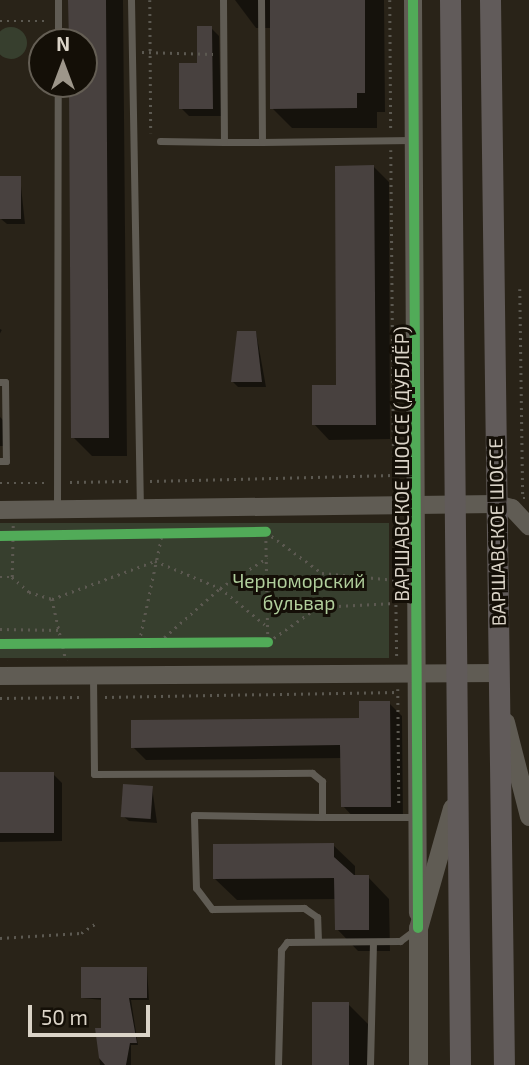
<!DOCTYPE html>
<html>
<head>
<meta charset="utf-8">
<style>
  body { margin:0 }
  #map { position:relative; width:529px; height:1065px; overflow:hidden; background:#292318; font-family:"Exo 2",sans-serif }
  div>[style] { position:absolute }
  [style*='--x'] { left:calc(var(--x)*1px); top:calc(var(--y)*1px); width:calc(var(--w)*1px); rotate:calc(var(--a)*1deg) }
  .green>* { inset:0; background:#373f2e; transform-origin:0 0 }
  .round { border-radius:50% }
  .shadow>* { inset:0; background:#0007; transform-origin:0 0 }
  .building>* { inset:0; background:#48413f; transform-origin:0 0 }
  .path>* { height:2.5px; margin-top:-1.25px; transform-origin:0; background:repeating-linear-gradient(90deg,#5c5951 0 2px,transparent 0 7px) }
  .service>* { height:7px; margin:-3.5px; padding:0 3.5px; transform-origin:3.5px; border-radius:3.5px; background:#605c54 }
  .tertiary>* { height:18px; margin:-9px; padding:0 9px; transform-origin:9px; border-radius:9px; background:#605c54 }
  .secondary>* { height:19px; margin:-9.5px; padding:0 9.5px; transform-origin:9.5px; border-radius:9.5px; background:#605c54 }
  .primary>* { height:21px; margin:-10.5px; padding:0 10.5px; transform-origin:10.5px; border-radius:10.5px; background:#615b5a }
  .cycleway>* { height:10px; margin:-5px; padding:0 5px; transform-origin:5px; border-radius:5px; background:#51ab58 }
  span { translate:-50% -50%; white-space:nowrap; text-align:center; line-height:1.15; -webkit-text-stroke:6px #140f07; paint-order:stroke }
  .street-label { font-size:19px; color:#dbd4c8 }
  .park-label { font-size:19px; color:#b1cf9c }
  .north { position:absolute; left:28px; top:28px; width:70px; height:70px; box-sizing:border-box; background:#140f07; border:2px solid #645e54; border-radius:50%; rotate:0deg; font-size:19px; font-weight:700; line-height:28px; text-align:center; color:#dbd4c8 }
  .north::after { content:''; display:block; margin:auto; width:24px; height:32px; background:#9d968a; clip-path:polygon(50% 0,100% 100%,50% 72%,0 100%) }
  .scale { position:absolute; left:28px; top:1005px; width:122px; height:32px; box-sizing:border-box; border:4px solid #dbd4c8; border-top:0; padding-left:9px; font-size:21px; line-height:24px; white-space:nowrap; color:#dbd4c8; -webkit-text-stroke:5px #140f07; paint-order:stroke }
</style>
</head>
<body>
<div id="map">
  <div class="green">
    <i class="round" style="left:-5px;top:27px;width:32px;height:32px"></i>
    <i style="left:389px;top:523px;width:135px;height:389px;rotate:90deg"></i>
  </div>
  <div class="shadow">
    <i style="clip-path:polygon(70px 0,123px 0,127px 456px,92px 456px,73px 437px,71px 84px,84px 84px,84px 42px,70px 42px)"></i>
    <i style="clip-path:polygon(235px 0,384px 0,385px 112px,377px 112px,377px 128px,292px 128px,272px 108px,271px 28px,256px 28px)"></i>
    <i style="clip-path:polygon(211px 28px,219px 36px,221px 116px,189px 116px,181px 108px)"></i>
    <i style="clip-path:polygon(374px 167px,389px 182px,390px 439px,329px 440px,314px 424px,338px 387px)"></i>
    <i style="clip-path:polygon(20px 177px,25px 224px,7px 224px,1px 219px)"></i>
    <i style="left:0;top:329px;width:2px;height:24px;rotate:27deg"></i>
    <i style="clip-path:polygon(256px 332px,266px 387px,238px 387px,233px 382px)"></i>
    <i style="clip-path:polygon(0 417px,8px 425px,8px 446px,0 446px)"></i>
    <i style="clip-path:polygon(389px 703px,402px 716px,403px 819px,356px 820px,343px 806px,342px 758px,146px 760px,133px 747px,360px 719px)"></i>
    <i style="clip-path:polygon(53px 774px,62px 783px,62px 841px,0 842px,0 775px)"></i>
    <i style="clip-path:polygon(152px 787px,157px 823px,129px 821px,123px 816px)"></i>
    <i style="clip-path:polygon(333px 845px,355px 866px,355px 877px,368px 877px,389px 899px,390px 951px,358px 951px,337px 929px,336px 899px,237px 900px,215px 879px)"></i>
    <i style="clip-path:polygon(147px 969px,149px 1000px,131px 1000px,138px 1045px,131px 1045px,131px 1065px,100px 1065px,97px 1030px,103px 1030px,103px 1000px,82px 998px)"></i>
    <i style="clip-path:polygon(348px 1004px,369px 1025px,370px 1065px,314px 1065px)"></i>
  </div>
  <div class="building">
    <i style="clip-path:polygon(68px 0,106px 0,109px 438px,71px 438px,69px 84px,84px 84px,84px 42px,69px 42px)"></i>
    <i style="clip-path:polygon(270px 0,365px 0,365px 93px,357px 93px,357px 108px,270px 109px)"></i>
    <i style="clip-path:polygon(197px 26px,212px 26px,213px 109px,179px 109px,179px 63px,197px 63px)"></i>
    <i style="clip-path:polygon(374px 165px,376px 425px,312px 425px,312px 385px,336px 385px,335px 166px)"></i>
    <i style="left:0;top:176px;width:21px;height:43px"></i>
    <i style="clip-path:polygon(237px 331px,256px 331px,262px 382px,231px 382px)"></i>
    <i style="clip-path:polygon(359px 701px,390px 701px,391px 807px,341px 807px,340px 745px,131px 748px,131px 720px,359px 718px)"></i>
    <i style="left:54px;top:772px;width:61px;height:54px;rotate:90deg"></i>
    <i style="left:123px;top:784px;width:30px;height:33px;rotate:4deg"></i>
    <i style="clip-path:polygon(334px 843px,334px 857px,354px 875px,369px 875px,369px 930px,335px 930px,334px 878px,213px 879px,213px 844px)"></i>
    <i style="clip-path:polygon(81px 967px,147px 967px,147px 998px,129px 998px,137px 1043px,130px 1043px,126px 1065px,105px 1065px,99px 1058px,95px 1028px,101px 1028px,101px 998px,81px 998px)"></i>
    <i style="left:312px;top:1002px;width:37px;height:63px"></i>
  </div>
  <div class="path">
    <i style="--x:150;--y:0;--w:133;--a:89.6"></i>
    <i style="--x:390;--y:0;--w:130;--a:89.6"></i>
    <i style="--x:0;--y:21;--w:46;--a:0"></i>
    <i style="--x:142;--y:52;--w:71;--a:1.6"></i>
    <i style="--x:391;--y:150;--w:340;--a:89.5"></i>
    <i style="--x:520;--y:289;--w:209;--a:89.2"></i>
    <i style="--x:523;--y:498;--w:5;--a:0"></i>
    <i style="--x:150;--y:481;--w:244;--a:-1.4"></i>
    <i style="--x:70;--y:482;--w:60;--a:-1"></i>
    <i style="--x:0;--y:483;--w:46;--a:0"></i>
    <i style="--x:395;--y:521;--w:137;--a:89.2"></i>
    <i style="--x:266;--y:534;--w:108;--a:88.9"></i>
    <i style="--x:0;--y:536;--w:266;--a:-0.9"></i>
    <i style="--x:266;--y:532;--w:69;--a:36.2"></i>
    <i style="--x:322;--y:573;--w:74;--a:5.4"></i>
    <i style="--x:0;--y:577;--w:12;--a:0"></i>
    <i style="--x:12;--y:577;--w:23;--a:41"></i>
    <i style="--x:29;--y:592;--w:24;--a:17"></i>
    <i style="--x:52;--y:599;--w:110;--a:-20.3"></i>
    <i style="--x:155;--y:561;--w:70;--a:22.6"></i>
    <i style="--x:220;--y:588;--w:56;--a:-32.6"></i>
    <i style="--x:12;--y:577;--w:52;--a:-88.9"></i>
    <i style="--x:52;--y:599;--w:63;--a:77.1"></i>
    <i style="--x:0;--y:629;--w:61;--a:0.9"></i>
    <i style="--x:139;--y:642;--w:110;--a:-78"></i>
    <i style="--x:159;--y:642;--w:81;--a:-41.5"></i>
    <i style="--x:220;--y:588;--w:62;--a:39.1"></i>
    <i style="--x:0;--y:644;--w:268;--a:-0.4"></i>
    <i style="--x:268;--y:642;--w:61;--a:-35"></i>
    <i style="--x:318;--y:607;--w:77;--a:-3"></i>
    <i style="--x:398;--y:689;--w:116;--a:89.5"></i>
    <i style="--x:105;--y:697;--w:293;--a:-1"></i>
    <i style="--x:0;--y:698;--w:81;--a:-0.7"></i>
    <i style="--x:0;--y:938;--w:81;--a:-3.5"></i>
    <i style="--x:81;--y:933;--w:17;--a:-33"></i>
  </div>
  <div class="service">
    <i style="--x:131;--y:0;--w:508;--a:88.99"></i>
    <i style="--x:223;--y:0;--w:142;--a:89.6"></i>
    <i style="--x:224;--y:142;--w:38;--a:0"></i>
    <i style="--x:262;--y:142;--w:142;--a:-90.4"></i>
    <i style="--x:58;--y:42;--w:42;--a:-90"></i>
    <i style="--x:160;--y:141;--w:64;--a:0.9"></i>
    <i style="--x:262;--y:142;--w:150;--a:-0.8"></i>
    <i style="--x:0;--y:382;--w:5;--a:0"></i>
    <i style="--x:5;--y:382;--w:79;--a:89.3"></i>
    <i style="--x:6;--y:461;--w:6;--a:180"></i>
    <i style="--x:57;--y:509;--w:425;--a:-89.9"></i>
    <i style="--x:93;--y:676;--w:98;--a:89.4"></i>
    <i style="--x:94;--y:774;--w:218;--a:-0.3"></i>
    <i style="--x:312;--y:773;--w:13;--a:39"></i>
    <i style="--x:322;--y:781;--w:36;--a:90"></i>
    <i style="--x:322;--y:817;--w:96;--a:0"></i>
    <i style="--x:318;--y:941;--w:24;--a:-92"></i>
    <i style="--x:317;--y:917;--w:16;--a:-145"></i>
    <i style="--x:304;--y:908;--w:92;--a:179.4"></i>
    <i style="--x:212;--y:909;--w:26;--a:-127"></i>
    <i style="--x:196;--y:888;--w:73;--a:-91.6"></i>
    <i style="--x:194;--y:815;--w:128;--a:0.9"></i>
    <i style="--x:278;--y:1065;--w:115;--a:-88.5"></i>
    <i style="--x:281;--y:950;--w:10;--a:-53"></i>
    <i style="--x:287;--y:942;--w:113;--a:-0.5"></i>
    <i style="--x:400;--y:941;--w:20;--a:-37"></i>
    <i style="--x:370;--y:1065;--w:123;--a:-88.6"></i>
  </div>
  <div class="tertiary">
    <i style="--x:413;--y:0;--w:913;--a:89.69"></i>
    <i style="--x:0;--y:510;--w:496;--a:-0.7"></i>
    <i style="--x:496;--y:504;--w:16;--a:14"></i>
    <i style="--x:512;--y:508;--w:25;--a:47"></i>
    <i style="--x:0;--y:676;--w:500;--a:-0.34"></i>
  </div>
  <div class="secondary">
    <i style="--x:505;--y:722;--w:97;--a:75.7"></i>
    <i style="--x:418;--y:1065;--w:137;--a:-90"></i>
    <i style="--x:418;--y:928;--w:125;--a:-74.2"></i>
  </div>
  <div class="primary">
    <i style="--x:450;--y:0;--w:1065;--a:89.46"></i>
    <i style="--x:490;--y:0;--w:1065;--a:89.25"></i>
  </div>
  <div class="cycleway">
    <i style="--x:413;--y:0;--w:928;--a:89.69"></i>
    <i style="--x:0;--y:536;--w:266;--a:-0.9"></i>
    <i style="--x:0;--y:644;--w:268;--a:-0.4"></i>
  </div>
  <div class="street-label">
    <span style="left:402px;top:464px;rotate:-90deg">ВАРШАВСКОЕ ШОССЕ (ДУБЛЁР)</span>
    <span style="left:497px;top:532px;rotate:-91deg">ВАРШАВСКОЕ ШОССЕ</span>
  </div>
  <div class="park-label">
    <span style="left:299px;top:592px">Черноморский<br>бульвар</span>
  </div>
  <div class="north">N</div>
  <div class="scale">50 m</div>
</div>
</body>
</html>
